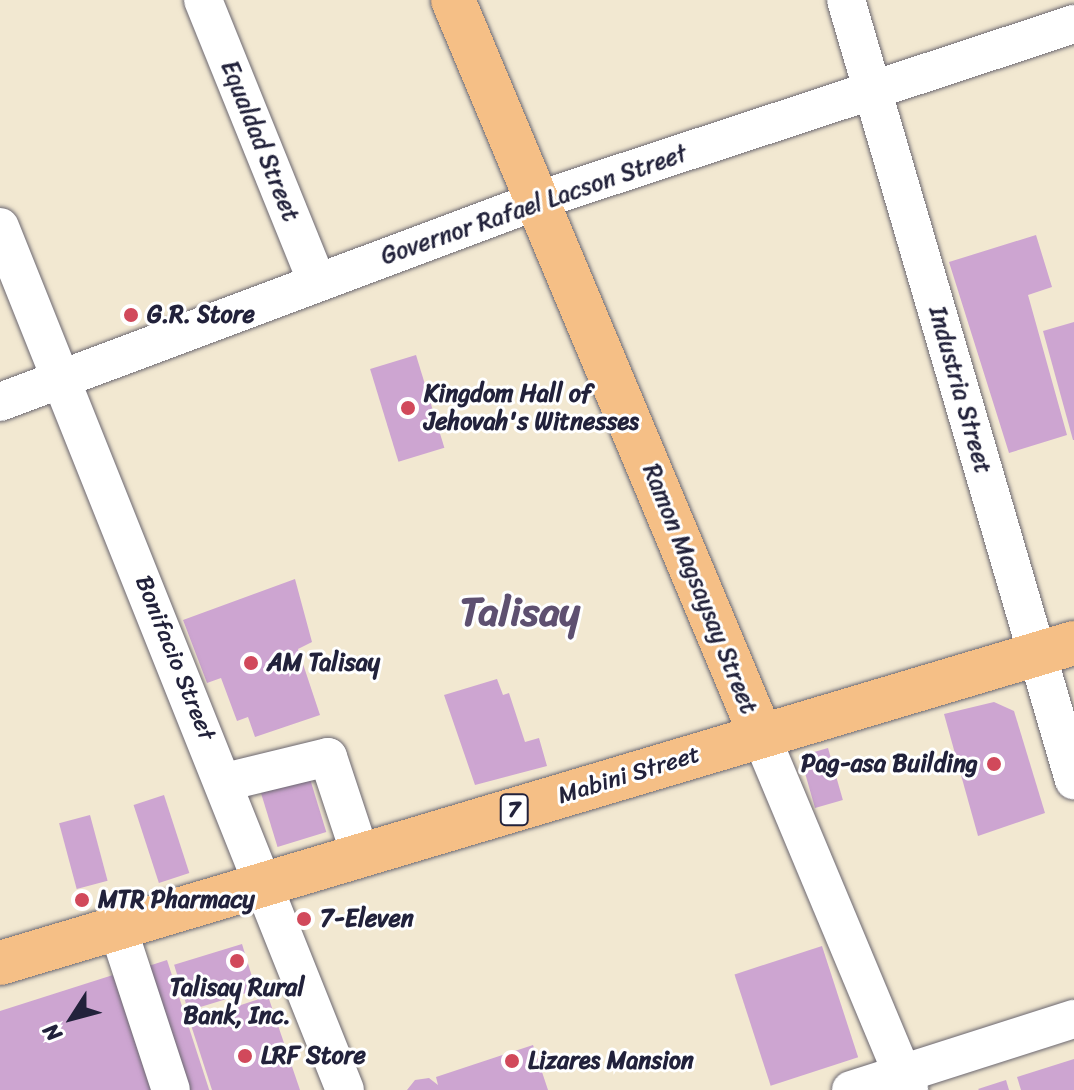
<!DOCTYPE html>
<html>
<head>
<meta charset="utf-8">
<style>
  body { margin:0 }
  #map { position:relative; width:1074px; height:1090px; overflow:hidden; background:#f2e8d1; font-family:Sriracha,sans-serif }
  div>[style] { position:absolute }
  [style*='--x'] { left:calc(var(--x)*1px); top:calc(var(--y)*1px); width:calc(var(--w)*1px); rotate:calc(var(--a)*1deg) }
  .building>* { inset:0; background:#cda5d1; transform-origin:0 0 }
  .roads { filter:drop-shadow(0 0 2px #6b6770) drop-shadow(0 0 2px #6b6770) }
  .minor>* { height:38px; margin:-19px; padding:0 19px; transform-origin:19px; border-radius:19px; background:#fff }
  .major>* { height:44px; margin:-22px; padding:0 22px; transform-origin:22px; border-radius:22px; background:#f5bf86 }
  .dots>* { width:22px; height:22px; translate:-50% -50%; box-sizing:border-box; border:4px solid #fff; border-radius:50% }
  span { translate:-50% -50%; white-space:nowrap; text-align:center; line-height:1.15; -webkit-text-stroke:6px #fff; paint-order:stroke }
  .shield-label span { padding:2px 6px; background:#fff; border:2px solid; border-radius:6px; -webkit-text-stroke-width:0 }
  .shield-label { font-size:22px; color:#22223b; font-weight:700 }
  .street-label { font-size:24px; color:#22223b }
  .poi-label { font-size:24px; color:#22223b; font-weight:700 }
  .left { translate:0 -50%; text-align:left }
  .right { translate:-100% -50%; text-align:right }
  .town-label { font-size:40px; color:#5e5070; font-weight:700 }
  .north { position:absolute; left:32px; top:978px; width:80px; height:80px; -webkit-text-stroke:6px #fff; paint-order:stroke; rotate:234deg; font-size:22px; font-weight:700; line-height:32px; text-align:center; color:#22223b }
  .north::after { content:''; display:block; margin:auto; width:28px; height:36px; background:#22223b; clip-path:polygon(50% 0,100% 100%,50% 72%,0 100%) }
</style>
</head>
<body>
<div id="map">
  <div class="building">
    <i style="clip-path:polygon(1036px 235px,1052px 287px,1028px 295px,1067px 435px,1009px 453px,949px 262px)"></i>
    <i style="clip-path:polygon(1074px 322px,1074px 440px,1073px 440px,1043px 331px)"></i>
    <i style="left:416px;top:355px;width:97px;height:48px;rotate:73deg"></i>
    <i style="clip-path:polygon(295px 579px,312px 642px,298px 649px,320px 715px,255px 737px,248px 717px,237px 721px,221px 678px,207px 683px,183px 620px)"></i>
    <i style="clip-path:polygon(497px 679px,503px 695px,509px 693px,525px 742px,539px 738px,547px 766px,475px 785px,444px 695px)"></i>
    <i style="clip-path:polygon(994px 702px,1014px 711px,1045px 813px,978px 836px,944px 714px)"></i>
    <i style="left:828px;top:748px;width:54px;height:29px;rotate:74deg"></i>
    <i style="left:307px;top:769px;width:66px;height:51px;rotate:73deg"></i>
    <i style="left:164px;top:795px;width:82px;height:32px;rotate:72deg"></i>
    <i style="left:90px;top:815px;width:68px;height:32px;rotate:75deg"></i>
    <i style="left:242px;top:944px;width:48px;height:71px;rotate:73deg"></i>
    <i style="left:822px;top:946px;width:117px;height:92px;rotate:72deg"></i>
    <i style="left:167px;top:960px;width:137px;height:30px;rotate:72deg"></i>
    <i style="clip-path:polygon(113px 975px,151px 1090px,0 1090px,0 1011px)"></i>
    <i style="clip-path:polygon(268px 996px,300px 1090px,212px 1090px,190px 1022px)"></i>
    <i style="clip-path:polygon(533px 1045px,548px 1090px,407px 1090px,415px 1080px,429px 1078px,438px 1085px,436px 1077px)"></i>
    <i style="clip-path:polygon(1074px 1059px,1074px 1090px,1021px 1090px,1017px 1077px)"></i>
    <i style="clip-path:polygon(1006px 1080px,1009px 1090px,979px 1090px,978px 1089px)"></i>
  </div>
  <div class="roads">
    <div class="minor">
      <i style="--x:203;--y:0;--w:304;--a:68"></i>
      <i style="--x:846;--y:0;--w:813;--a:73.71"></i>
      <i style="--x:0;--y:227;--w:929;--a:68.21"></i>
      <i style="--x:0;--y:402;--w:576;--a:-20.54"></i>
      <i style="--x:539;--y:200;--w:563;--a:-18.21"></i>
      <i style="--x:761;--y:736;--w:384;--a:67.3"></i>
      <i style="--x:225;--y:782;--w:106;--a:-13.6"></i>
      <i style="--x:328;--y:757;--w:105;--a:71.7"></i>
      <i style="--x:118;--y:929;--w:169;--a:71.8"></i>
      <i style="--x:851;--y:1090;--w:234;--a:-17.7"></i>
    </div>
    <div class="major">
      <i style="--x:453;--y:0;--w:798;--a:67.29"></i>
      <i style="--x:0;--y:963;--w:1121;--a:-16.59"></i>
    </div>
  </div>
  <div class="dots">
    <i style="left:131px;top:315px;background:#d1495b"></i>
    <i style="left:408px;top:408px;background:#d1495b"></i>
    <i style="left:251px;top:663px;background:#d1495b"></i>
    <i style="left:994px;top:764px;background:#d1495b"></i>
    <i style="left:82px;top:900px;background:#d1495b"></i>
    <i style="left:304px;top:919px;background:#d1495b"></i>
    <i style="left:237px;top:961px;background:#d1495b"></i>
    <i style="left:245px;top:1056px;background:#d1495b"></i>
    <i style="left:512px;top:1061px;background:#d1495b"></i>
  </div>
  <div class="shield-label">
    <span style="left:514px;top:810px">7</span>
  </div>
  <div class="street-label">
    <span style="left:260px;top:141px;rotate:68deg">Equaldad Street</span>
    <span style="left:534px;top:205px;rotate:-19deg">Governor Rafael Lacson Street</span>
    <span style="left:960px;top:390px;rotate:74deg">Industria Street</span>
    <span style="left:700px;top:589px;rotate:68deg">Ramon Magsaysay Street</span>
    <span style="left:175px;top:658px;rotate:68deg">Bonifacio Street</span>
    <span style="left:629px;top:775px;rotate:-17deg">Mabini Street</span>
  </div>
  <div class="poi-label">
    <span class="left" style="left:147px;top:315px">G.R. Store</span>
    <span class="left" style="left:424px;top:408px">Kingdom Hall of<br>Jehovah's Witnesses</span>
    <span class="left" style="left:267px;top:663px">AM Talisay</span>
    <span class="right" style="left:978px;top:764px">Pag-asa Building</span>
    <span class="left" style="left:98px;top:900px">MTR Pharmacy</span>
    <span class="left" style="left:320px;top:919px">7-Eleven</span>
    <span style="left:237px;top:1002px">Talisay Rural<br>Bank, Inc.</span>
    <span class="left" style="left:261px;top:1056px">LRF Store</span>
    <span class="left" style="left:528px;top:1061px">Lizares Mansion</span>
  </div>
  <div class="town-label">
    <span style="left:520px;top:612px">Talisay</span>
  </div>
  <div class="north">N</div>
</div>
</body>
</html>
